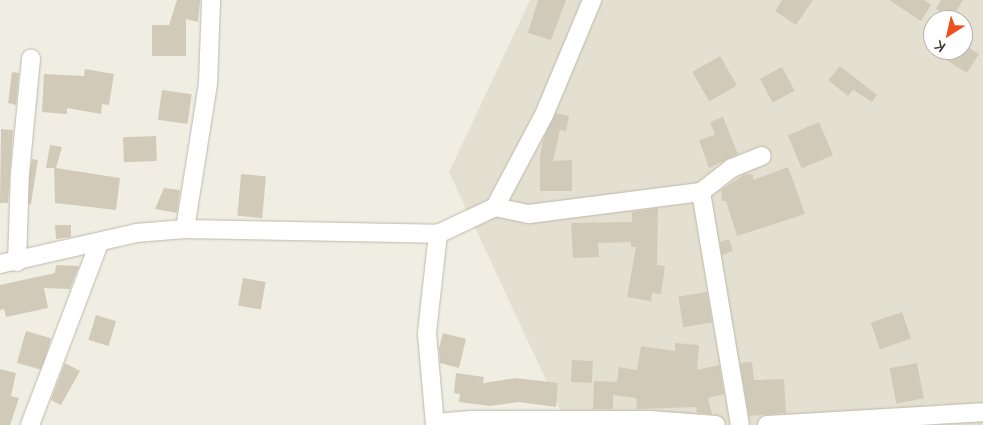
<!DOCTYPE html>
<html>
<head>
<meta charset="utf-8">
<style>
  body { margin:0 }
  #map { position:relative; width:983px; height:425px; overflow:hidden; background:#f0eee3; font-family:Mulish,sans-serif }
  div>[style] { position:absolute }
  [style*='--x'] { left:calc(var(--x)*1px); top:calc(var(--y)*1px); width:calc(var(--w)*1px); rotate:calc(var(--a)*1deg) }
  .residential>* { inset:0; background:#e4e0d1 }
  .building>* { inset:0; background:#d1cab9; transform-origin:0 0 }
  .roads { filter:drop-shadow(0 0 1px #beb9a9) drop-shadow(0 0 1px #beb9a9) }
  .minor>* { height:18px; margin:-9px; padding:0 9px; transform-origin:9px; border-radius:9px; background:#fff }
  span { translate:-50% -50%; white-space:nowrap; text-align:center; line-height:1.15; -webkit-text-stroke:4.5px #fff; paint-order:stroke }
  .north { position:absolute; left:923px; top:10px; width:50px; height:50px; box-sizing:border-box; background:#fff; border:1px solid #b3b2ae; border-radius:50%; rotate:215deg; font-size:14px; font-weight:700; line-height:20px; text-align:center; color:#423e34 }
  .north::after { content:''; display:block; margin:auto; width:18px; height:22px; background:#ee4f1c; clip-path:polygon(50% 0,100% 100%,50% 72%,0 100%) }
</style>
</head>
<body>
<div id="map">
  <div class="residential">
    <i style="clip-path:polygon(evenodd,530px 0,983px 0,983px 425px,567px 425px,449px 172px,530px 0,933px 20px,963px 20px,963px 50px,933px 50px,933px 20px)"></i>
  </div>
  <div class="building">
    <i style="clip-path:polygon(177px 0,200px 0,198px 22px,186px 19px,186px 56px,152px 56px,152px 25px,169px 25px)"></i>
    <i style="clip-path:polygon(538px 0,566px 0,551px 40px,528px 33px)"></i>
    <i style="clip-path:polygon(782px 0,813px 0,796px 25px,775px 11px)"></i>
    <i style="clip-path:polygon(889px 0,924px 0,931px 5px,921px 21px)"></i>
    <i style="clip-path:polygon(941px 0,963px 0,952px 18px,936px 9px)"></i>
    <i style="clip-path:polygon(963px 44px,979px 54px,967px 73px,930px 50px,963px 50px)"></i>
    <i style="left:720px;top:56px;width:34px;height:32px;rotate:60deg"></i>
    <i style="clip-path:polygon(840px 66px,877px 95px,872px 102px,853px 90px,848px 96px,828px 80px)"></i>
    <i style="left:782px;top:67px;width:27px;height:25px;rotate:62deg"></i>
    <i style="clip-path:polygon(85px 69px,114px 74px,109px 105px,102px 104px,101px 114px,67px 108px,67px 114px,42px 112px,44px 74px,84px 76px)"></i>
    <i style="clip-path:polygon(12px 72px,19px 73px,16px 105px,8px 103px)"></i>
    <i style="left:162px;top:90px;width:30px;height:30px;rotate:8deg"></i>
    <i style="clip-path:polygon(556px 113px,569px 116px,566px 131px,560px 130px,553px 161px,572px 160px,572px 191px,540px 191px,540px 156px,544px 137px)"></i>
    <i style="clip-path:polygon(723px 117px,738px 154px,709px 168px,699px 140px,715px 135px,710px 122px)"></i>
    <i style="left:819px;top:122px;width:36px;height:34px;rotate:67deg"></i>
    <i style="clip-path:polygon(1px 129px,13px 130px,8px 203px,0 203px)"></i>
    <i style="left:156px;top:136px;width:25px;height:33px;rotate:88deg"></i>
    <i style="clip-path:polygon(50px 145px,62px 147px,56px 168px,120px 178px,116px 210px,55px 203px,54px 168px,46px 168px)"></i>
    <i style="left:32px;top:159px;width:6px;height:45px;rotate:9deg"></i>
    <i style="clip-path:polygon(788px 167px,805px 214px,737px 236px,726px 201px,722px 201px,721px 190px,745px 174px,753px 175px,753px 180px)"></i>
    <i style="left:241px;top:174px;width:25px;height:42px;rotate:5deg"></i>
    <i style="clip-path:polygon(164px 188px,180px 190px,177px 213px,155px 209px)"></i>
    <i style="clip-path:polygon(658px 208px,657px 265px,665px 266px,661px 294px,652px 293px,651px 301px,627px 297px,636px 247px,631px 247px,631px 242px,598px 243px,599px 257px,573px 258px,571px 223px,632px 222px,632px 212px)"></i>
    <i style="clip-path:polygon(55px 225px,71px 225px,71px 237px,56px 239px)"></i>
    <i style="clip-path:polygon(729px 239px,733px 251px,722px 255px,720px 242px)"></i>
    <i style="clip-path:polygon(56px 265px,79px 266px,70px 289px,44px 288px,48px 308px,6px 317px,4px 309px,0 310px,0 285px,55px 273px)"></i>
    <i style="left:243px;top:278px;width:23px;height:28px;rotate:10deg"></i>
    <i style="left:707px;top:292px;width:31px;height:29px;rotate:81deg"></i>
    <i style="left:902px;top:312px;width:28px;height:33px;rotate:71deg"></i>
    <i style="left:96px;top:315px;width:21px;height:26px;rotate:17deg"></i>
    <i style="left:26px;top:331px;width:26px;height:33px;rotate:16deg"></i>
    <i style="clip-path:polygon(443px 333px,466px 339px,459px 368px,440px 363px,439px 348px)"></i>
    <i style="clip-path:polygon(675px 343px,699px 345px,697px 370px,719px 365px,724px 394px,708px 398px,712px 414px,697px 413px,696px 407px,637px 409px,636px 398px,613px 395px,613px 409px,593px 409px,594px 381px,617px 382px,619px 367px,637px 370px,641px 346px,675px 351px)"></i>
    <i style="left:572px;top:360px;width:21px;height:22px;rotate:3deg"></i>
    <i style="clip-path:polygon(752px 362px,754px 380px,784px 379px,786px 413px,749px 416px,740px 363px)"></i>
    <i style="clip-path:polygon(65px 363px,80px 371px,61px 405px,51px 400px)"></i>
    <i style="left:917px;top:363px;width:36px;height:28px;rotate:79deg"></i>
    <i style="clip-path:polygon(0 369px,16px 373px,11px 396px,19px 398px,10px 425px,0 425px)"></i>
    <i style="clip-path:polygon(456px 373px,484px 377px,483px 383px,516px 378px,558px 383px,556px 407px,519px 402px,490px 406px,459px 402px,460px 394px,454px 393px)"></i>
  </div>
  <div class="roads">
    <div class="minor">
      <i style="--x:701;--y:192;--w:236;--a:80.5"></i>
      <i style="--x:495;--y:207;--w:104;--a:-62"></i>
      <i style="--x:544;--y:115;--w:125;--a:-67.3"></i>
      <i style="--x:185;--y:229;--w:148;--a:-81"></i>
      <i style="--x:208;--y:83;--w:83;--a:-87.9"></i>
      <i style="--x:17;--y:262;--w:89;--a:-88.1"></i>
      <i style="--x:20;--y:173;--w:115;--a:-84.5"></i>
      <i style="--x:0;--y:264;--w:139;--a:-12.8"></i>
      <i style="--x:136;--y:233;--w:49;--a:-4.7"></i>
      <i style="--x:185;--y:229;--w:253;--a:1.1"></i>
      <i style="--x:438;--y:234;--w:63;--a:-25.3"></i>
      <i style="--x:495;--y:207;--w:35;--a:12"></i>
      <i style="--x:529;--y:214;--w:173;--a:-7.3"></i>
      <i style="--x:701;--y:192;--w:39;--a:-38"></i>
      <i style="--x:732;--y:168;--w:32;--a:-22"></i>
      <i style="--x:435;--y:423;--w:36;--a:-5"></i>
      <i style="--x:471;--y:420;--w:179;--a:0"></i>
      <i style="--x:650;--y:420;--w:66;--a:4.3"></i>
      <i style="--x:30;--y:425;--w:195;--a:-69.2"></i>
      <i style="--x:435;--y:425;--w:92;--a:-95"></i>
      <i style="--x:427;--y:333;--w:100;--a:-83.7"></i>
      <i style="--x:767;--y:425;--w:216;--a:-3.4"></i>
    </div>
  </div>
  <div class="north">K</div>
</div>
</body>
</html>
